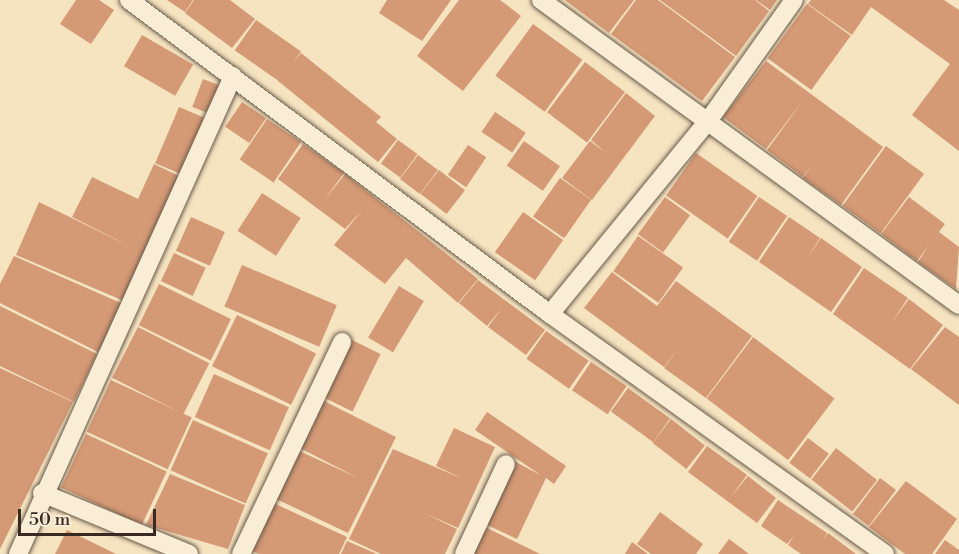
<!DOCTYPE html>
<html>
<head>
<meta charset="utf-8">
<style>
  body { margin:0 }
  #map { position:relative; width:959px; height:554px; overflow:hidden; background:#f6e3c0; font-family:"Libre Bodoni",serif }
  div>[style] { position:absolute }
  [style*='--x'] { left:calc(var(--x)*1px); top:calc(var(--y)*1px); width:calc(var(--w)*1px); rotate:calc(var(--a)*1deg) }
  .building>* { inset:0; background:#d49975; transform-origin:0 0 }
  .roads { filter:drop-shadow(0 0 2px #685849) drop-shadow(0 0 2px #685849) }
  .minor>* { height:18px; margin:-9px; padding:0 9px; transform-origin:9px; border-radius:9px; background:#f9edd6 }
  span { translate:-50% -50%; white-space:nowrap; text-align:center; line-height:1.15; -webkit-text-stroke:4.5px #f9edd6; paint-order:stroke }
  .scale { position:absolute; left:18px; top:509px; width:138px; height:27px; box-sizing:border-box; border:3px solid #382921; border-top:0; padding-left:8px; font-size:18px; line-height:21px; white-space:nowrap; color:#382921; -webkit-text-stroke:4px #f9edd6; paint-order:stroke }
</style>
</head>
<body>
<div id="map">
  <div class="building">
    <i style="clip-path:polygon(76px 0,99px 0,114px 10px,91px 44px,60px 24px)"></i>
    <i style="clip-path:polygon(167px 0,193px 0,185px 12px)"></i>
    <i style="clip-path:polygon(194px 0,230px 0,255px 19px,232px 48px,185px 13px)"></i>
    <i style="clip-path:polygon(387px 0,451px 0,422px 41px,379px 13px)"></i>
    <i style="clip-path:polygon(459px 0,500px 0,521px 16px,463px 91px,417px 56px)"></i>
    <i style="clip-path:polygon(565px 0,634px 0,609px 33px)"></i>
    <i style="clip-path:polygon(636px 0,658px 0,735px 57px,702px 101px,611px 34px)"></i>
    <i style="clip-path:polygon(660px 0,755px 0,769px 11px,736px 56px)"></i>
    <i style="clip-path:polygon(756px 0,777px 0,770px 10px)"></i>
    <i style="clip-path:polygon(811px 0,944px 0,959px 10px,959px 151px,912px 115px,950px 64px,871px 7px,852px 35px,808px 4px)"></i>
    <i style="left:807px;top:4px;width:54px;height:67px;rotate:36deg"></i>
    <i style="left:256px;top:20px;width:55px;height:37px;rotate:35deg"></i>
    <i style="left:533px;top:24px;width:61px;height:64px;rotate:36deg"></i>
    <i style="left:142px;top:35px;width:59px;height:36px;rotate:30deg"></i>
    <i style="clip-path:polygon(301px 53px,381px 117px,376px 122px,397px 139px,378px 162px,278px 81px)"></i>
    <i style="clip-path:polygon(766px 61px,883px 147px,841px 205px,803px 178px,814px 161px,803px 177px,767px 150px,805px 98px,766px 149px,723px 117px)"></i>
    <i style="left:585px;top:62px;width:50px;height:63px;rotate:37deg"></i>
    <i style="left:203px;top:79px;width:19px;height:30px;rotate:21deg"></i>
    <i style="clip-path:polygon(626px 93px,655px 116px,592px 200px,562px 178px,590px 141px,605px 152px,591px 140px)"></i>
    <i style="left:242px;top:102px;width:29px;height:30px;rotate:34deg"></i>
    <i style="left:179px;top:107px;width:30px;height:61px;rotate:23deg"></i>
    <i style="left:495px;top:112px;width:37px;height:24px;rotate:34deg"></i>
    <i style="left:267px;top:119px;width:41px;height:49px;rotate:34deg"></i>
    <i style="left:398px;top:140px;width:24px;height:29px;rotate:36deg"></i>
    <i style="left:524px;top:141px;width:44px;height:30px;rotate:35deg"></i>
    <i style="clip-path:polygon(303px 144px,344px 173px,323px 202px,345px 174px,424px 236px,414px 249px,424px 236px,478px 279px,458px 303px,406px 258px,385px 284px,334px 245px,363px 209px,345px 229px,278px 179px)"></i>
    <i style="left:468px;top:145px;width:22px;height:36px;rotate:34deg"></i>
    <i style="left:886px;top:146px;width:47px;height:74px;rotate:36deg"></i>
    <i style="left:696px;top:153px;width:75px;height:52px;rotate:35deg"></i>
    <i style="left:418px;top:155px;width:25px;height:30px;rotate:37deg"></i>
    <i style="clip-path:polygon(154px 164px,181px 177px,124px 301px,16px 255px,39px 202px,133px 248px,72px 217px,92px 177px,138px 199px)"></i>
    <i style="left:439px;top:170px;width:33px;height:30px;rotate:38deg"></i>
    <i style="left:560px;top:178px;width:38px;height:47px;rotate:35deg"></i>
    <i style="left:262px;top:193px;width:46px;height:45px;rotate:33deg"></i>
    <i style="left:665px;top:197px;width:31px;height:46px;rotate:36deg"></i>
    <i style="left:759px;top:197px;width:34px;height:54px;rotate:34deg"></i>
    <i style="clip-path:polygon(909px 197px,945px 224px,939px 232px,959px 247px,956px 289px,918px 262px,929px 245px,917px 261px,881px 234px)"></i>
    <i style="left:523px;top:212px;width:49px;height:49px;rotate:35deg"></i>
    <i style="left:191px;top:217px;width:37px;height:37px;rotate:24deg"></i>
    <i style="clip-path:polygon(789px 217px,820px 238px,806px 260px,821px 238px,862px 267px,831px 312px,759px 262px)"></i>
    <i style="left:638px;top:236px;width:55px;height:43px;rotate:35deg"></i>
    <i style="left:174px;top:253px;width:35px;height:31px;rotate:25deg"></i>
    <i style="clip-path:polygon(14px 256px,123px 304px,98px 352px,0 303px,0 284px)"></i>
    <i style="left:242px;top:265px;width:103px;height:45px;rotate:23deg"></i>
    <i style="clip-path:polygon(864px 268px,908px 298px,891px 323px,909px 299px,943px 325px,910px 369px,833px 314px)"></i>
    <i style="clip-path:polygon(612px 272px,657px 306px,676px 281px,752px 336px,706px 398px,664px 368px,681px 345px,664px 367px,584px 308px)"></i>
    <i style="clip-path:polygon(478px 280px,545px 330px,526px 355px,488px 327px,502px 308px,487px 326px,459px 303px)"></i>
    <i style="left:159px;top:284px;width:80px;height:46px;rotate:26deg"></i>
    <i style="left:399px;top:286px;width:29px;height:60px;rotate:31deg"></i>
    <i style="clip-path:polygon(0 306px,97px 354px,74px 402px,0 366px)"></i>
    <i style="left:237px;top:315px;width:88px;height:57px;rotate:26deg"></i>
    <i style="left:138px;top:327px;width:80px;height:57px;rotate:27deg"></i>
    <i style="clip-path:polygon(945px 327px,959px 337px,959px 405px,911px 369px)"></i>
    <i style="left:546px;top:331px;width:52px;height:34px;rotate:35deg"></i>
    <i style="left:753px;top:337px;width:102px;height:77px;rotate:37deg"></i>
    <i style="left:350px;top:339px;width:34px;height:64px;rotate:26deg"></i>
    <i style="left:591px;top:362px;width:43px;height:34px;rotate:34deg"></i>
    <i style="clip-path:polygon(0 368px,73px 402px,0 549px)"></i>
    <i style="left:214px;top:374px;width:82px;height:47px;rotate:24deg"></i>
    <i style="left:111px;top:380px;width:89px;height:57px;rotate:25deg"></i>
    <i style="left:628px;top:388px;width:52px;height:29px;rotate:36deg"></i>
    <i style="clip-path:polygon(320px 399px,396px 437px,348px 533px,272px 497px,295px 449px,358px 478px,296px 446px)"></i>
    <i style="clip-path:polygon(487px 412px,566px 466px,554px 484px,546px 478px,517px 539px,485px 524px,514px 461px,542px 476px,475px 430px)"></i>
    <i style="left:671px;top:419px;width:43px;height:30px;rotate:38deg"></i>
    <i style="left:193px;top:420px;width:82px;height:55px;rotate:24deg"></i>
    <i style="clip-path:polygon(454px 428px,495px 447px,458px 528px,422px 512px,457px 529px,445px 554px,381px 554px,349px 539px,393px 449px,463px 479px,436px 466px)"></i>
    <i style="left:86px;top:434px;width:89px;height:59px;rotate:25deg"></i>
    <i style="left:808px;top:438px;width:26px;height:31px;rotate:37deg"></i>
    <i style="clip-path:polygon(707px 446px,747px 475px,730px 498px,748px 476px,776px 498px,757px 523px,688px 472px)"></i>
    <i style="left:836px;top:448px;width:52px;height:40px;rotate:38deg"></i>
    <i style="clip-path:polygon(170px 474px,245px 505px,228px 549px,146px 525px)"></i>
    <i style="left:880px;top:478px;width:20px;height:45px;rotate:37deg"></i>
    <i style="clip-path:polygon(906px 481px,957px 519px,932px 554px,905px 554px,869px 527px)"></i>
    <i style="clip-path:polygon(778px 500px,827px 533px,823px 540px,828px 533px,856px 554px,801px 554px,788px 545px,794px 536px,787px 544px,761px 526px)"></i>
    <i style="clip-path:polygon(269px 501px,347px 537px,339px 554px,259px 554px,247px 549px)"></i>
    <i style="clip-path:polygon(660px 512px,703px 544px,696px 554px,651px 554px,637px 544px)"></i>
    <i style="clip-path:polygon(485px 527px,540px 554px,471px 554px)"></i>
    <i style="clip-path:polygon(67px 530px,116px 554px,55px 554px)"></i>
    <i style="clip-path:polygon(729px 539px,749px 554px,718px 554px)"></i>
    <i style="clip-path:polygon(945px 540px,959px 550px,959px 554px,935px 554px)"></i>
    <i style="clip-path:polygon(347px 541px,377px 554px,341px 554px)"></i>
    <i style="clip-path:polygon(632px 542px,648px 554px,625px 554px)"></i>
  </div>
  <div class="roads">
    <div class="minor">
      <i style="--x:129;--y:0;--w:525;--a:36.72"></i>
      <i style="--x:550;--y:314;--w:412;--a:35.6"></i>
      <i style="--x:541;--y:0;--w:517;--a:36.12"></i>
      <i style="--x:550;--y:314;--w:249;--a:-50.7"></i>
      <i style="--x:708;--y:121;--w:148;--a:-54.6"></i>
      <i style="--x:42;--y:493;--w:159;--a:22.5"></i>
      <i style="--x:18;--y:554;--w:524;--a:-65.78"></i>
      <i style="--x:241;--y:554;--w:235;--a:-64.5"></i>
      <i style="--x:464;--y:554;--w:99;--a:-65"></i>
    </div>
  </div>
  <div class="scale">50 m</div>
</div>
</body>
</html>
